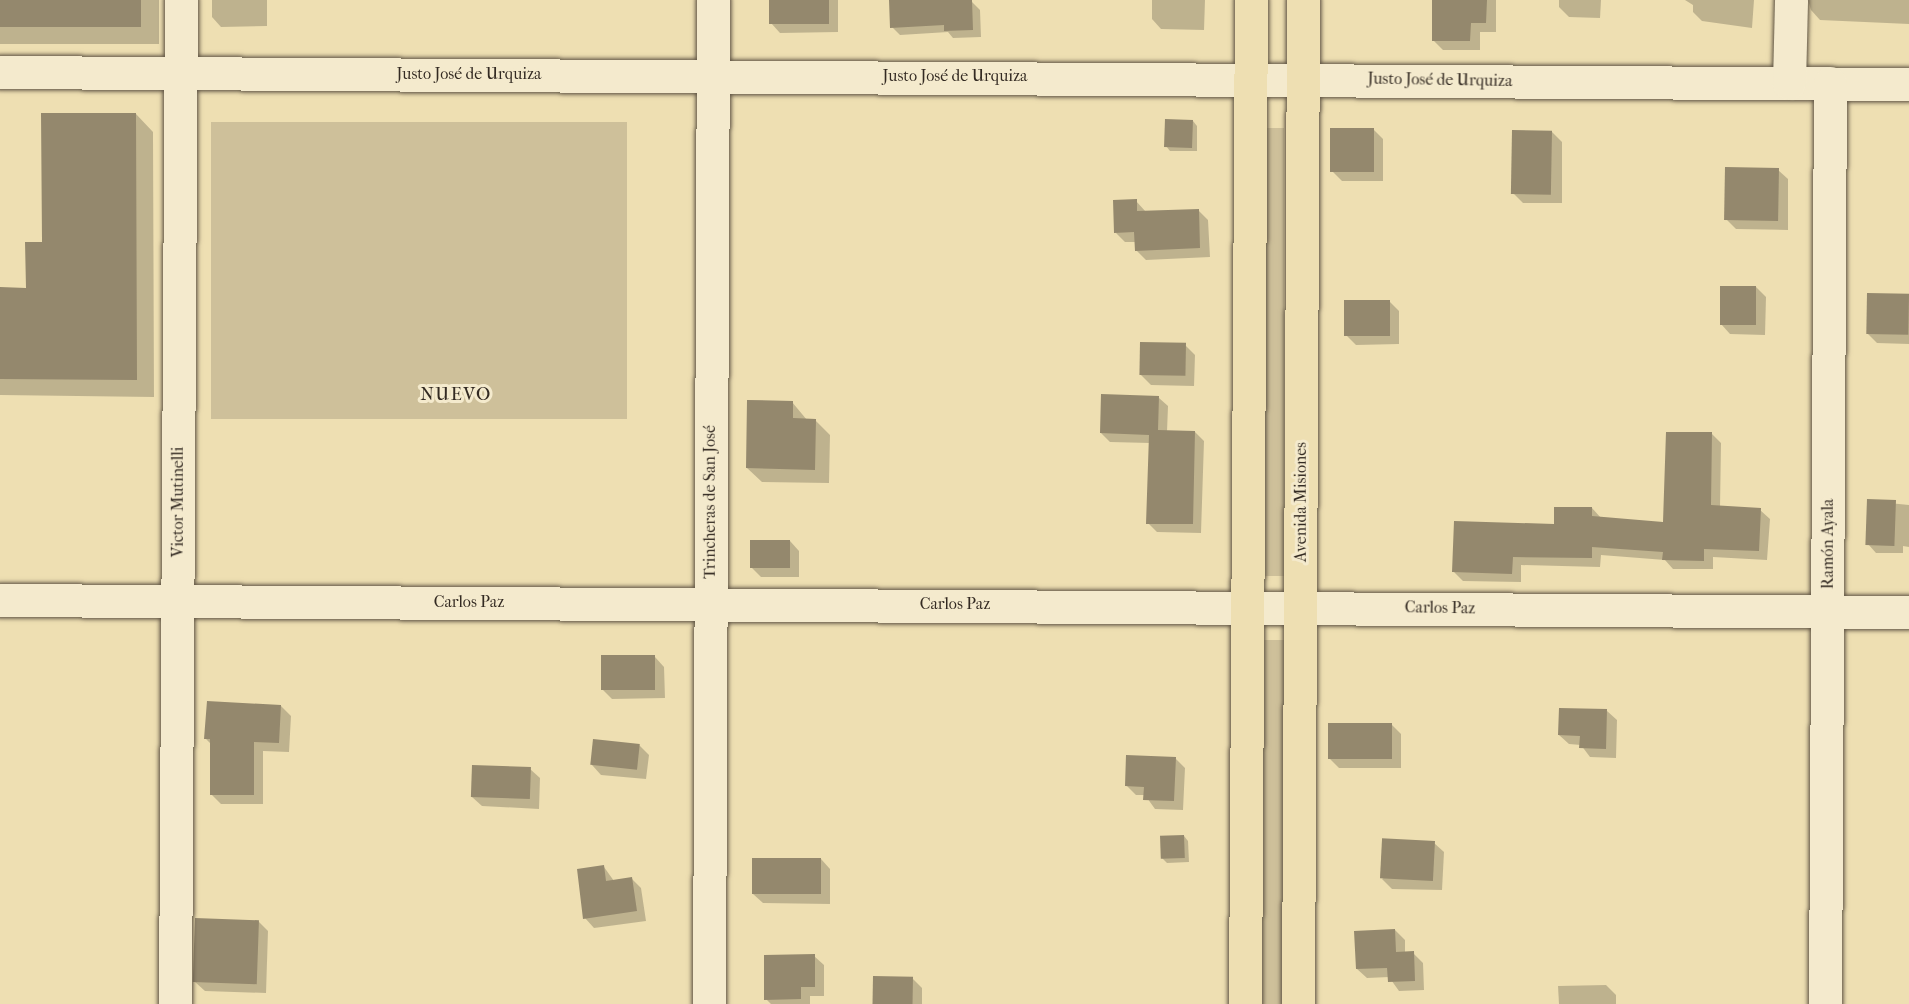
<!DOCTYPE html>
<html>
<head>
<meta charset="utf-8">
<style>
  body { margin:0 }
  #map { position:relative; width:1909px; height:1004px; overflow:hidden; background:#eedfb2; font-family:"IM FELL French Canon",serif }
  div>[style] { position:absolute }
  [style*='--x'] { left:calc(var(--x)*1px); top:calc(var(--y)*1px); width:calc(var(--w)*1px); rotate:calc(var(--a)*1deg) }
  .green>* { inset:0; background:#cec09a; transform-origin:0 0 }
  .shadow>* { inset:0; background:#0003; transform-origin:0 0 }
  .building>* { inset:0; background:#94886d; transform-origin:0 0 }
  .roads { filter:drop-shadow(0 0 2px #625746) drop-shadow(0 0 2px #625746) }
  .minor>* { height:33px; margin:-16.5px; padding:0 16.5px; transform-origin:16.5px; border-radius:16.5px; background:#f4eacd }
  .major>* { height:33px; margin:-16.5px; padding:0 16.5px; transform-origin:16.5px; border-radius:16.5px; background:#eedfb2 }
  span { translate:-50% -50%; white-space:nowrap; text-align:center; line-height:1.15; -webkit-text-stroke:6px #f4eacd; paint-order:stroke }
  .street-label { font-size:16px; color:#332a22 }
  .neighbourhood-label { font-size:18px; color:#332a22; letter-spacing:1.5px }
</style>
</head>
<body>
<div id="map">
  <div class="green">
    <i style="left:627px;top:122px;width:297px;height:416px;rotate:90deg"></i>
    <i style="left:1258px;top:128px;width:26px;height:448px"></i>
    <i style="left:1261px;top:640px;width:27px;height:364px"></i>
  </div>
  <div class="shadow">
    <i style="left:0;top:0;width:159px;height:44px"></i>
    <i style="clip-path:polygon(212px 0,267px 0,267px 26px,221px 27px,212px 17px)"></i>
    <i style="clip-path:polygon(770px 0,838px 0,838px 32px,780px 33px,771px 23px)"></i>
    <i style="clip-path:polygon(890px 0,972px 2px,980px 10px,981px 37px,953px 38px,948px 32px,900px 35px,892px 27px)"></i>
    <i style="clip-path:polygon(1152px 0,1205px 0,1204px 30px,1161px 29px,1152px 19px)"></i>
    <i style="clip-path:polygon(1434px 0,1496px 0,1496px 32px,1480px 32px,1480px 50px,1443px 50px,1433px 40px)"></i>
    <i style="clip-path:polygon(1559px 0,1601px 0,1600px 18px,1569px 17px,1559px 7px)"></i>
    <i style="clip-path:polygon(1685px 0,1754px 0,1752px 28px,1702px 21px,1693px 12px,1693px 5px)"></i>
    <i style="clip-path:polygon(1808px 0,1909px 0,1909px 24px,1820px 20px,1811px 10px)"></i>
    <i style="clip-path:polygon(136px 114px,153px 132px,154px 397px,0 395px,0 289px,27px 289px,43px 244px)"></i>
    <i style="clip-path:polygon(1193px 121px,1197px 126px,1197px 151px,1170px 151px,1166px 146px)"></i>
    <i style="clip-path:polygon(1373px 129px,1383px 139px,1383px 181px,1342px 181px,1332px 171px)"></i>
    <i style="clip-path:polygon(1552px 132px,1562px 142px,1562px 203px,1523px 203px,1513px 193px)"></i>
    <i style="clip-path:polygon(1778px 170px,1788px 179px,1788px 230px,1736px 229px,1726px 219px)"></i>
    <i style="clip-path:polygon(1136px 201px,1146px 212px,1198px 210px,1208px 220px,1210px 257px,1146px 260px,1136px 250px,1136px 242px,1125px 242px,1116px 233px)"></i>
    <i style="clip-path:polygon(1756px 287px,1766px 297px,1765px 335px,1730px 334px,1721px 324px)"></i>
    <i style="clip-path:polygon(1868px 295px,1909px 296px,1909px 344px,1877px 343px,1867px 333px)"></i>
    <i style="clip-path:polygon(1389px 301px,1399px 311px,1399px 344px,1356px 345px,1346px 335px)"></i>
    <i style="clip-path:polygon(1185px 345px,1195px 355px,1194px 386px,1151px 385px,1141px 375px)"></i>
    <i style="clip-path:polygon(1159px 398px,1168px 406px,1167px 432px,1195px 432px,1204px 441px,1201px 533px,1157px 532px,1148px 523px,1150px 443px,1110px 442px,1101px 433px)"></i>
    <i style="clip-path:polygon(792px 402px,807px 420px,815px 420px,830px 435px,829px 483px,762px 482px,747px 468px)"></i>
    <i style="clip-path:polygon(1712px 434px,1721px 443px,1720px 508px,1760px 510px,1770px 519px,1767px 560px,1713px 557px,1713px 569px,1673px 569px,1665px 560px,1601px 555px,1600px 567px,1521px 565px,1521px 582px,1463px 581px,1454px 572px,1592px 508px,1601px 518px,1665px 524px)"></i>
    <i style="clip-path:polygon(1869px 501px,1909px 505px,1909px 547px,1903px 546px,1903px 553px,1876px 553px,1868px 544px)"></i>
    <i style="clip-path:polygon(790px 541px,799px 551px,799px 577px,761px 577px,751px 567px)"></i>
    <i style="clip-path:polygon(655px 657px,664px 667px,665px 698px,612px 699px,602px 689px)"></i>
    <i style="clip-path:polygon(281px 706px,291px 716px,289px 752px,263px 751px,263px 804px,221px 804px,211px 794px,211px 744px,206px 739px)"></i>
    <i style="clip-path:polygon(1607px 711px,1617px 720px,1616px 758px,1590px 757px,1581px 745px,1569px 744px,1559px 735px)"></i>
    <i style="clip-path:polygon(1391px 724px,1401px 734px,1401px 768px,1339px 768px,1330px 759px)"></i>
    <i style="clip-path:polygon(639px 745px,649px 755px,646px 779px,601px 775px,592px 765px)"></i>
    <i style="clip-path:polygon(1175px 758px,1185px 768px,1183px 810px,1155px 809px,1145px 795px,1136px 795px,1126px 785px)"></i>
    <i style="clip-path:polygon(530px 769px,540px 778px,539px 809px,482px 806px,472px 797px)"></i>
    <i style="clip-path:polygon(1184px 836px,1188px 841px,1189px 862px,1167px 863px,1162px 858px)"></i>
    <i style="clip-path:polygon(1434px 843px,1444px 852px,1442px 890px,1392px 889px,1382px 879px)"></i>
    <i style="clip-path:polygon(821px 859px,830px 869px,830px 904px,763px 903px,753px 894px)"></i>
    <i style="clip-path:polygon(604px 867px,614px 881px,632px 879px,641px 888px,646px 921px,594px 928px,585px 918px)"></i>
    <i style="clip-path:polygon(258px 921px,268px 931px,266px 993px,205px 991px,195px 982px)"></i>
    <i style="clip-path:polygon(1395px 930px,1405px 940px,1405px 953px,1413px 953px,1423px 963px,1424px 990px,1399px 991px,1389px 977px,1367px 978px,1357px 969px)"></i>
    <i style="clip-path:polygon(814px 956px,824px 965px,824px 996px,810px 996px,810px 1004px,771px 1004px,766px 999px)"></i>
    <i style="clip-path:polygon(913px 979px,922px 988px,922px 1004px,874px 1004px)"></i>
    <i style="clip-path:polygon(1606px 985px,1616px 995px,1616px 1004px,1559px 1004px,1558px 986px)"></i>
  </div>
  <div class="building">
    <i style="left:0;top:0;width:141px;height:27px"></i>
    <i style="left:769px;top:0;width:60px;height:24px"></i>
    <i style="clip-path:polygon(889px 0,972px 0,973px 30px,944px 31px,944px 25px,890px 28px)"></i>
    <i style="clip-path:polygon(1432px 0,1487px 0,1486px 23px,1471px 23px,1470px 41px,1432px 41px)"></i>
    <i style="clip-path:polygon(41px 113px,136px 113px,137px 380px,0 379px,0 287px,26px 288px,25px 242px,42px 242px)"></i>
    <i style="left:1165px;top:119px;width:28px;height:28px;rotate:2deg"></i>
    <i style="left:1330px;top:128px;width:44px;height:44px"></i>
    <i style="left:1512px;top:130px;width:40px;height:64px;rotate:1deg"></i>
    <i style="left:1725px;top:167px;width:54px;height:53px;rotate:1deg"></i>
    <i style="clip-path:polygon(1137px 199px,1137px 211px,1199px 209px,1200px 248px,1135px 251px,1134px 232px,1114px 233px,1113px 200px)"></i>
    <i style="left:1720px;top:286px;width:36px;height:39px"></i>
    <i style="left:1867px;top:293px;width:42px;height:41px;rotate:1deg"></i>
    <i style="left:1344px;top:300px;width:46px;height:36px"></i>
    <i style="left:1140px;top:342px;width:46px;height:33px;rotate:1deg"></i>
    <i style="clip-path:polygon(1101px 394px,1159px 396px,1158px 430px,1195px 431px,1193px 524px,1146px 524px,1149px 435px,1100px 433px)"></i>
    <i style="clip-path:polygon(747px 400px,793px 401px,793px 418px,816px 419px,815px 470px,746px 468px)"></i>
    <i style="clip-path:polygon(1666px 432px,1712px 432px,1711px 505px,1761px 508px,1759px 551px,1704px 549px,1704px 561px,1662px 560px,1663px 552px,1592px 547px,1592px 558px,1513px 557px,1512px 574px,1452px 572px,1454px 521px,1554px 524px,1554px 507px,1592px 507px,1592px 516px,1663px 522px)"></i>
    <i style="left:1867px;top:499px;width:29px;height:46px;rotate:2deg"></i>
    <i style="left:750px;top:540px;width:40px;height:28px"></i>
    <i style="left:601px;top:655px;width:54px;height:35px"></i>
    <i style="clip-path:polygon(207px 701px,281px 705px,279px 743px,254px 742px,254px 795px,210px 795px,210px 739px,204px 739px)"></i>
    <i style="clip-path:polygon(1559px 708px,1607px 709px,1606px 749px,1579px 748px,1580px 736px,1558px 735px)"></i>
    <i style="left:1392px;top:723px;width:36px;height:64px;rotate:90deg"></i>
    <i style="left:593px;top:739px;width:47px;height:26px;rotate:6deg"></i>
    <i style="clip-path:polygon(1126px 755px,1176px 757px,1174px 801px,1143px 800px,1144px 787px,1125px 786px)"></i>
    <i style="left:472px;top:765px;width:59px;height:32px;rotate:2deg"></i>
    <i style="left:1184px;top:835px;width:23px;height:24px;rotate:88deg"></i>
    <i style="left:1435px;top:841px;width:40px;height:53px;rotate:93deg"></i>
    <i style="left:752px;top:858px;width:69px;height:36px"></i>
    <i style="clip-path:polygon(604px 865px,606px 881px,632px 877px,637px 911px,583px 919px,577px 869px)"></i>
    <i style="left:195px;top:918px;width:64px;height:64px;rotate:2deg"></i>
    <i style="clip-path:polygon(1395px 929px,1396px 952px,1414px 951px,1415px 981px,1388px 982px,1387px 968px,1356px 969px,1354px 931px)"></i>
    <i style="clip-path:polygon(815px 954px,815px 987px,801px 987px,801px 999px,764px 1000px,764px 955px)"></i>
    <i style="left:873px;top:976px;width:40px;height:28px;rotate:1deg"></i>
  </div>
  <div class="roads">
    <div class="minor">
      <i style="--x:0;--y:72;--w:1909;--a:0.36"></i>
      <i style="--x:1789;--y:83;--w:83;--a:-88.6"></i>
      <i style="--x:0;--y:600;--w:1909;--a:0.36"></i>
      <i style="--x:175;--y:1004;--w:1004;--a:-89.66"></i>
      <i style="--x:709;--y:1004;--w:1004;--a:-89.77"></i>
      <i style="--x:1825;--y:1004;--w:921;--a:-89.69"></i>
    </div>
    <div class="major">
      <i style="--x:1245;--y:1004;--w:1004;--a:-89.66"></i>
      <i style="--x:1298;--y:1004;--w:1004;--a:-89.71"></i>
    </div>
  </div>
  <div class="street-label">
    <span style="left:469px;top:74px">Justo José de Urquiza</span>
    <span style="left:955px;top:76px">Justo José de Urquiza</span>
    <span style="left:1440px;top:80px;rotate:1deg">Justo José de Urquiza</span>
    <span style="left:178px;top:502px;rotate:-90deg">Victor Mutinelli</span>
    <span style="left:710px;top:502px;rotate:-90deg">Trincheras de San José</span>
    <span style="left:1301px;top:502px;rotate:-90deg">Avenida Misiones</span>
    <span style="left:1828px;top:544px;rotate:-90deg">Ramón Ayala</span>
    <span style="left:469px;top:602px">Carlos Paz</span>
    <span style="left:955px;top:604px">Carlos Paz</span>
    <span style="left:1440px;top:608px;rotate:1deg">Carlos Paz</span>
  </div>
  <div class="neighbourhood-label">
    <span style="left:456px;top:395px">NUEVO</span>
  </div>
</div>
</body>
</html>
